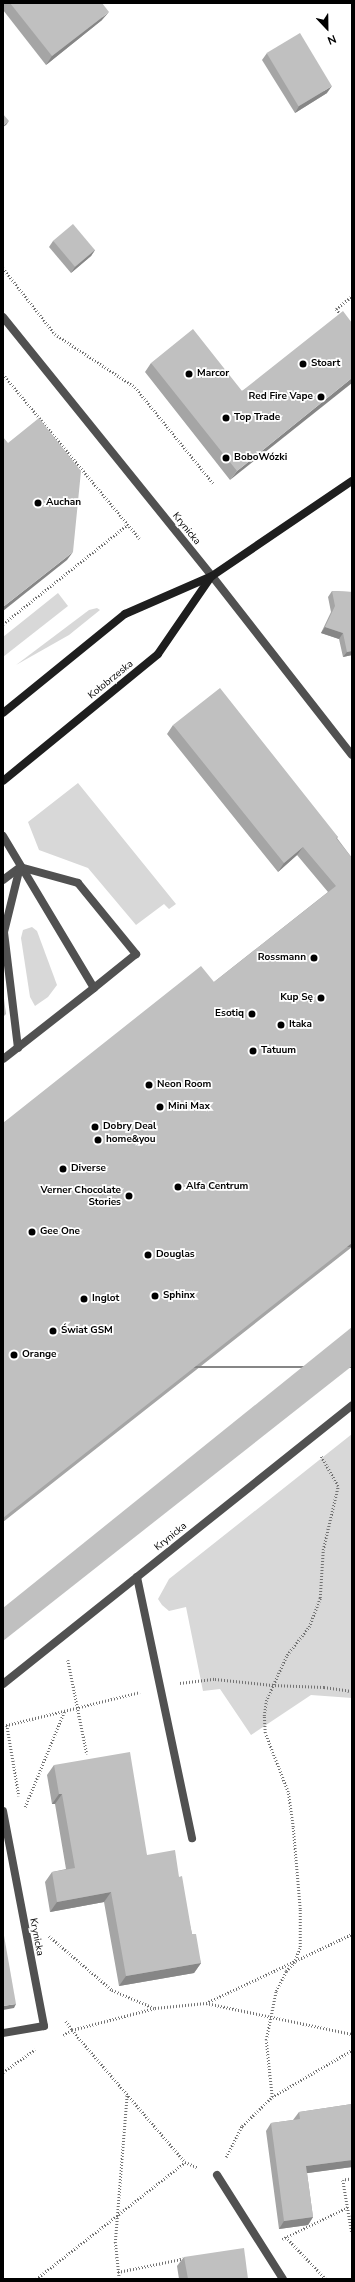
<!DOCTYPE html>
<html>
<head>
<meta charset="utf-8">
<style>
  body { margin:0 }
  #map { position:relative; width:355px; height:2282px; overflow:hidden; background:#fff; font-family:"Nunito Sans",sans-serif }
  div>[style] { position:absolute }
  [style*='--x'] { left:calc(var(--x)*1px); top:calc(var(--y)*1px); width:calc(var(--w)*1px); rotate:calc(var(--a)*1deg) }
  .green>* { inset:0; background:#d8d8d8 }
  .path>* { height:2.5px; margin-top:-1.25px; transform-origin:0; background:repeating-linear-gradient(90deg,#737373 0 1px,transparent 0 3px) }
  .lane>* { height:8px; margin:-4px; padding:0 4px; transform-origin:4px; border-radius:4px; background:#515151 }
  .street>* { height:8px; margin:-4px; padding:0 4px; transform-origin:4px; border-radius:4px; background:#515151 }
  .secondary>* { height:8px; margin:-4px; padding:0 4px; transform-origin:4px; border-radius:4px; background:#1e1e1e }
  .wall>* { inset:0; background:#a5a5a5 }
  .shaded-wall>* { inset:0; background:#868686; transform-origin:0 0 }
  .building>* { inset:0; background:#c0c0c0; transform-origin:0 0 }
  .dots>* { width:11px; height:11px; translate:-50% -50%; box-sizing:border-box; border:2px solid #fff; border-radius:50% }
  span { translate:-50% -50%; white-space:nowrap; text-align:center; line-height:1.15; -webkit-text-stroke:3.5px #fff; paint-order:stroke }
  .poi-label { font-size:10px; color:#000; font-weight:700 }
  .left { translate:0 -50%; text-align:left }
  .right { translate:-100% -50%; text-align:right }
  .street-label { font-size:10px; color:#000 }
  .frame { position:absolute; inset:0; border:4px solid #000; pointer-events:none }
  .north { position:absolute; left:307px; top:8px; width:40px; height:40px; -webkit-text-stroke:3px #fff; paint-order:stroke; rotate:158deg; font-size:11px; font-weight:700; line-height:16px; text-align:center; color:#000 }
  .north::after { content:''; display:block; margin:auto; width:14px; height:18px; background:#000; clip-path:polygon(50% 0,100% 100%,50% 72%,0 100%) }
</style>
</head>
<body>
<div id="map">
  <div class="green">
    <i style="clip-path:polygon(58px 593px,68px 606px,3px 657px,3px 637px)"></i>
    <i style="clip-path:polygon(97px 608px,100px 610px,69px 635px,16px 665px,89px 610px)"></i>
    <i style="clip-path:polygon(78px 783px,176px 904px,169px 909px,164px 904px,136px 925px,88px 868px,39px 850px,28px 822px)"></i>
    <i style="clip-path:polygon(32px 927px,37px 931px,57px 985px,48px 997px,35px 1006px,30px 997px,21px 938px,23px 930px)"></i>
    <i style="clip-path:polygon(352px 1434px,352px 1698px,311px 1695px,251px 1735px,220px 1689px,203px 1691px,186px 1607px,169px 1611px,162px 1605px,158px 1599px,169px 1579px)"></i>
  </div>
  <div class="path">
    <i style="--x:3;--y:268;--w:84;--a:51.8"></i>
    <i style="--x:55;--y:334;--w:96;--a:33.5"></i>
    <i style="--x:135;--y:387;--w:124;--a:50.9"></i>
    <i style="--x:340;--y:315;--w:7;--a:-124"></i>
    <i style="--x:336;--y:309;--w:21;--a:-39"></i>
    <i style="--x:3;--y:374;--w:214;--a:50.3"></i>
    <i style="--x:3;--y:624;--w:159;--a:-38.6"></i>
    <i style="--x:68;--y:1660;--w:96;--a:78.6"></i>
    <i style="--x:180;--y:1683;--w:35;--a:-7"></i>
    <i style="--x:215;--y:1679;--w:57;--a:6"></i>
    <i style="--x:272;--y:1685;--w:52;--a:2.2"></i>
    <i style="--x:324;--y:1687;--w:28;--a:8"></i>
    <i style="--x:7;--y:1725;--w:72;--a:80.4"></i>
    <i style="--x:3;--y:1726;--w:141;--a:-13.9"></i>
    <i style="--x:25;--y:1807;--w:103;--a:-67.7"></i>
    <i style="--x:49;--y:1936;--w:83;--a:40.6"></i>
    <i style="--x:112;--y:1990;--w:46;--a:23.2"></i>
    <i style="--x:206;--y:2003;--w:161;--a:-25.3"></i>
    <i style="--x:66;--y:2021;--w:11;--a:56"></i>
    <i style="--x:72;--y:2030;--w:86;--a:-14.8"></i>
    <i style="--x:155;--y:2008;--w:51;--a:-5.6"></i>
    <i style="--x:206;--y:2003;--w:149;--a:12"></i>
    <i style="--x:63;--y:2035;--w:10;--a:-29"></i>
    <i style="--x:72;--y:2030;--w:174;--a:49.4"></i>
    <i style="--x:185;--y:2162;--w:13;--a:23"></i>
    <i style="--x:3;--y:2072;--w:39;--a:-35"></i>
    <i style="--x:272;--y:2097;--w:57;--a:-96"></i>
    <i style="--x:266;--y:2040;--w:50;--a:-78.5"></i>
    <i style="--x:276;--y:1991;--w:22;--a:-63"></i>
    <i style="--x:286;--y:1971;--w:11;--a:-45"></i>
    <i style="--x:294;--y:1963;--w:17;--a:-69"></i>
    <i style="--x:300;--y:1947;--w:38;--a:-90"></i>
    <i style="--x:300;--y:1909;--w:82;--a:-94.9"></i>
    <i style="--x:293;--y:1827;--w:35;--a:-98"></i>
    <i style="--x:288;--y:1792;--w:63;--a:-111.3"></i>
    <i style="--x:265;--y:1733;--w:17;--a:-93"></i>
    <i style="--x:264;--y:1716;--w:15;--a:-82"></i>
    <i style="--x:266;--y:1701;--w:51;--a:-65.5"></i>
    <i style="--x:287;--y:1655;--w:36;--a:-52"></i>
    <i style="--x:309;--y:1627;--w:31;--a:-69"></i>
    <i style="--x:320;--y:1598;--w:48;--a:-86.4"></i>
    <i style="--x:323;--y:1550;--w:66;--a:-76.8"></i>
    <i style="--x:338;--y:1486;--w:34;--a:-120"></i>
    <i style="--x:226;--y:2157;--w:35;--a:-63"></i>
    <i style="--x:242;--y:2126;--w:42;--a:-44"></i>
    <i style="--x:272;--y:2097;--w:93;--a:-30.4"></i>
    <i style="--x:352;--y:2179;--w:9;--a:174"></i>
    <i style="--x:343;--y:2180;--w:54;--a:80.4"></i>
    <i style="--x:286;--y:2237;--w:58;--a:46.4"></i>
    <i style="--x:282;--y:2239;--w:73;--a:-25.9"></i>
    <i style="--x:118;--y:2272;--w:69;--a:-11.6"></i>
    <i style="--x:36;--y:2279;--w:189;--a:-38.1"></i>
    <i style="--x:119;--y:2279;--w:36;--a:-96"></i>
    <i style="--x:115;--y:2243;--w:148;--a:-85.4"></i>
  </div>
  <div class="lane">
    <i style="--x:3;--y:836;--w:177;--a:59.1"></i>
    <i style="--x:94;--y:988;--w:115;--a:142"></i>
    <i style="--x:20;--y:867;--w:60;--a:15.4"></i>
    <i style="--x:78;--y:883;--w:92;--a:50.8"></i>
    <i style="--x:136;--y:954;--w:54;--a:141"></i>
    <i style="--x:3;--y:880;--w:21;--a:-37"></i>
    <i style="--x:18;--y:1048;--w:117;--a:-96.9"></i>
    <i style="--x:4;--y:932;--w:67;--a:-76.2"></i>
    <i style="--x:137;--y:1577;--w:267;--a:78.1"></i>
  </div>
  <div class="street">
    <i style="--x:3;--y:317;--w:333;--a:51.1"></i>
    <i style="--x:212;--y:576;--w:227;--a:52"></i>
    <i style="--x:3;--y:1684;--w:447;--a:-38.6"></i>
    <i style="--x:3;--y:1811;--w:219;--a:79.2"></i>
    <i style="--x:44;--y:2026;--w:42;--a:170.3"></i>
    <i style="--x:217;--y:2175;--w:123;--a:57.6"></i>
  </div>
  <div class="secondary">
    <i style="--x:3;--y:713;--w:157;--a:-39.1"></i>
    <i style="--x:125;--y:614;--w:95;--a:-23.6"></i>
    <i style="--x:212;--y:576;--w:169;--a:-34.2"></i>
    <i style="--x:3;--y:781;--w:200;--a:-39.3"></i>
    <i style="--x:158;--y:654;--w:93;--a:-55.5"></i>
  </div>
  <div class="wall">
    <i style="clip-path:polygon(3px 3px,102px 3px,102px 20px,46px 65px,3px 10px)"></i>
    <i style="clip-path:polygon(267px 53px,327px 93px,295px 113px,262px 60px)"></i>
    <i style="clip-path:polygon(53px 241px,95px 250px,91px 256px,71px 273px,49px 247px)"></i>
    <i style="clip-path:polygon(352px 323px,230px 480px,145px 372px,151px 363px,242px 391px)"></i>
    <i style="clip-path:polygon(332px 591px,352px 592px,352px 655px,343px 657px,339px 639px,321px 633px,331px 612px,328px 597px)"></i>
    <i style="clip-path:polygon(173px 725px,338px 837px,337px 838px,352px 858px,352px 1247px,3px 1522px,3px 1123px,214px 982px,328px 892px,297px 855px,278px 872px,167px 734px)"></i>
    <i style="clip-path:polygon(54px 1765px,147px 1855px,179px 1877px,192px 1934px,201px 1963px,194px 1973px,119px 1986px,104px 1902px,50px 1912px,45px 1882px,52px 1872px,66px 1869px,55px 1804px,52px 1804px,47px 1775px)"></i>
    <i style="clip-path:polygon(352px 2104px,352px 2167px,307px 2173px,313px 2217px,308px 2225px,279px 2229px,266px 2131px,271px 2123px,293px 2120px,299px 2112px)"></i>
    <i style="clip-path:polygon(184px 2257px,248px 2279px,179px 2279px,177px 2266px)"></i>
  </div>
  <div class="shaded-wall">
    <i style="clip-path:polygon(109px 12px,102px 20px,46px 65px,52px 56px)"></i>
    <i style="clip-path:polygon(332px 86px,327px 93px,295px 113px,299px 106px)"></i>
    <i style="clip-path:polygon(9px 121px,6px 125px,3px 127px,3px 126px)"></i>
    <i style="clip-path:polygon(95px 250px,91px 256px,71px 273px,75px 267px)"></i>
    <i style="clip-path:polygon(352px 378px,352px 383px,230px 480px,237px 471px)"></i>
    <i style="clip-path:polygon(73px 552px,67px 560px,3px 611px,3px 607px)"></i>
    <i style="clip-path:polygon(325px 627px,343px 633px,339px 639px,321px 633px)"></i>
    <i style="clip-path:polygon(352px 651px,352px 655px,343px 657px,347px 652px)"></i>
    <i style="clip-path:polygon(303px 847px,297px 855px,278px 872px,284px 863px)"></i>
    <i style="left:352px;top:1243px;width:4px;height:444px;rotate:90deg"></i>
    <i style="left:352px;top:1366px;width:2px;height:444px;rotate:90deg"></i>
    <i style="clip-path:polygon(59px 1794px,62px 1794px,55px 1804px,52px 1804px)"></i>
    <i style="clip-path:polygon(111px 1892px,104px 1902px,50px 1912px,57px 1902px)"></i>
    <i style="clip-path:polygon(201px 1963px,194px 1973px,119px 1986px,126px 1976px)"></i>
    <i style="clip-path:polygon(16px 2004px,14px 2008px,3px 2010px,3px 2006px)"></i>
    <i style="clip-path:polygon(352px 2160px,352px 2167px,301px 2174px,306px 2166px)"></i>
    <i style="clip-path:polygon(313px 2217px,308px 2225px,279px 2229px,284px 2221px)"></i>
  </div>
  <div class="building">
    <i style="clip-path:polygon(10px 3px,102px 3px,109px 12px,52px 56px)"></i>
    <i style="left:300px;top:33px;width:62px;height:39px;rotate:59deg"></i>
    <i style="clip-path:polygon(3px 114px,9px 121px,3px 126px)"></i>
    <i style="left:73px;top:224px;width:34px;height:26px;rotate:50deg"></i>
    <i style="clip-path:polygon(343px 311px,352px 323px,352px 378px,237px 471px,151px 363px,193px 329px,242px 391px)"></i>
    <i style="clip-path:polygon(39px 418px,81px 471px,73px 552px,3px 607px,3px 437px,8px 443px)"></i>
    <i style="clip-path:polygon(332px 591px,352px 592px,352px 651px,347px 652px,343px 633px,325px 627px,335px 606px)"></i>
    <i style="clip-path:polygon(220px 688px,338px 837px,336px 838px,352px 858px,352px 1243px,3px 1518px,3px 1123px,201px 966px,214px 982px,336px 886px,303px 847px,284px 863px,173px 725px)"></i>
    <i style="clip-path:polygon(3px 991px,6px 1014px,3px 1017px)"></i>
    <i style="clip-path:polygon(352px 1327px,352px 1366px,3px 1641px,3px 1608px)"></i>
    <i style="clip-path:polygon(130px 1752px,147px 1855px,175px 1850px,179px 1877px,182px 1876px,192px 1934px,196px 1934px,201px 1963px,126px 1976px,111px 1892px,57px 1902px,52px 1872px,75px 1868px,62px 1794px,59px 1794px,54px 1765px)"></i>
    <i style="clip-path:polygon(3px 1930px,16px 2004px,3px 2006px)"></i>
    <i style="clip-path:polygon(352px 2104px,352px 2160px,306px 2166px,313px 2217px,284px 2221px,271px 2123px,300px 2119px,299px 2112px)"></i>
    <i style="clip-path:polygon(244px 2248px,248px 2279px,188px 2279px,184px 2257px)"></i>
  </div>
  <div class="dots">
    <i style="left:303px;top:364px;background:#000"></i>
    <i style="left:189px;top:374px;background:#000"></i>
    <i style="left:321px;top:397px;background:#000"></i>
    <i style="left:226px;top:418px;background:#000"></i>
    <i style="left:226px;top:458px;background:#000"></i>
    <i style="left:38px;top:503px;background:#000"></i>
    <i style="left:314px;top:958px;background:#000"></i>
    <i style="left:321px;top:998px;background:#000"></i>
    <i style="left:252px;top:1014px;background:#000"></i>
    <i style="left:281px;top:1025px;background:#000"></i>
    <i style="left:253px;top:1051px;background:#000"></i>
    <i style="left:149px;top:1085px;background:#000"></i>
    <i style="left:160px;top:1107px;background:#000"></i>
    <i style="left:95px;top:1127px;background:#000"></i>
    <i style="left:98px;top:1140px;background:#000"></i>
    <i style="left:63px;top:1169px;background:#000"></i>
    <i style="left:178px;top:1187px;background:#000"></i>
    <i style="left:129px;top:1196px;background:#000"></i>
    <i style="left:32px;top:1232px;background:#000"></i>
    <i style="left:148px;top:1255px;background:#000"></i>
    <i style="left:155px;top:1296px;background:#000"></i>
    <i style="left:84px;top:1299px;background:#000"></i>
    <i style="left:53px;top:1331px;background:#000"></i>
    <i style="left:14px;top:1355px;background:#000"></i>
  </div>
  <div class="poi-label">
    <span class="left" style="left:311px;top:364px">Stoart</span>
    <span class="left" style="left:197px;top:374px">Marcor</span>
    <span class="right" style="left:313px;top:397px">Red Fire Vape</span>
    <span class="left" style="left:234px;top:418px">Top Trade</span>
    <span class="left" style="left:234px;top:458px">BoboWózki</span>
    <span class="left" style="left:46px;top:503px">Auchan</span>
    <span class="right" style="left:306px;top:958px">Rossmann</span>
    <span class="right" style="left:313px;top:998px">Kup Sę</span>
    <span class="right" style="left:244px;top:1014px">Esotiq</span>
    <span class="left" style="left:289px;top:1025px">Itaka</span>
    <span class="left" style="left:261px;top:1051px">Tatuum</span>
    <span class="left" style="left:157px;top:1085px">Neon Room</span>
    <span class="left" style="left:168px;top:1107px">Mini Max</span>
    <span class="left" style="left:103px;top:1127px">Dobry Deal</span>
    <span class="left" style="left:106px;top:1140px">home&amp;you</span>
    <span class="left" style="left:71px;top:1169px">Diverse</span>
    <span class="left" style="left:186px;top:1187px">Alfa Centrum</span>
    <span class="right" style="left:121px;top:1196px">Verner Chocolate<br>Stories</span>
    <span class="left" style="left:40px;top:1232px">Gee One</span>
    <span class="left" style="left:156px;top:1255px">Douglas</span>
    <span class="left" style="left:163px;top:1296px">Sphinx</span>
    <span class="left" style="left:92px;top:1299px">Inglot</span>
    <span class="left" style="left:61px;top:1331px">Świat GSM</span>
    <span class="left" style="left:22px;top:1355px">Orange</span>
  </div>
  <div class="street-label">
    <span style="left:186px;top:529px;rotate:51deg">Krynicka</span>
    <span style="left:111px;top:680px;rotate:-39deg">Kołobrzeska</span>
    <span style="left:171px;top:1537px;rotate:-39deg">Krynicka</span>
    <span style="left:36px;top:1937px;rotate:79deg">Krynicka</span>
  </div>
  <div class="frame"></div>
  <div class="north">N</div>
</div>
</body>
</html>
